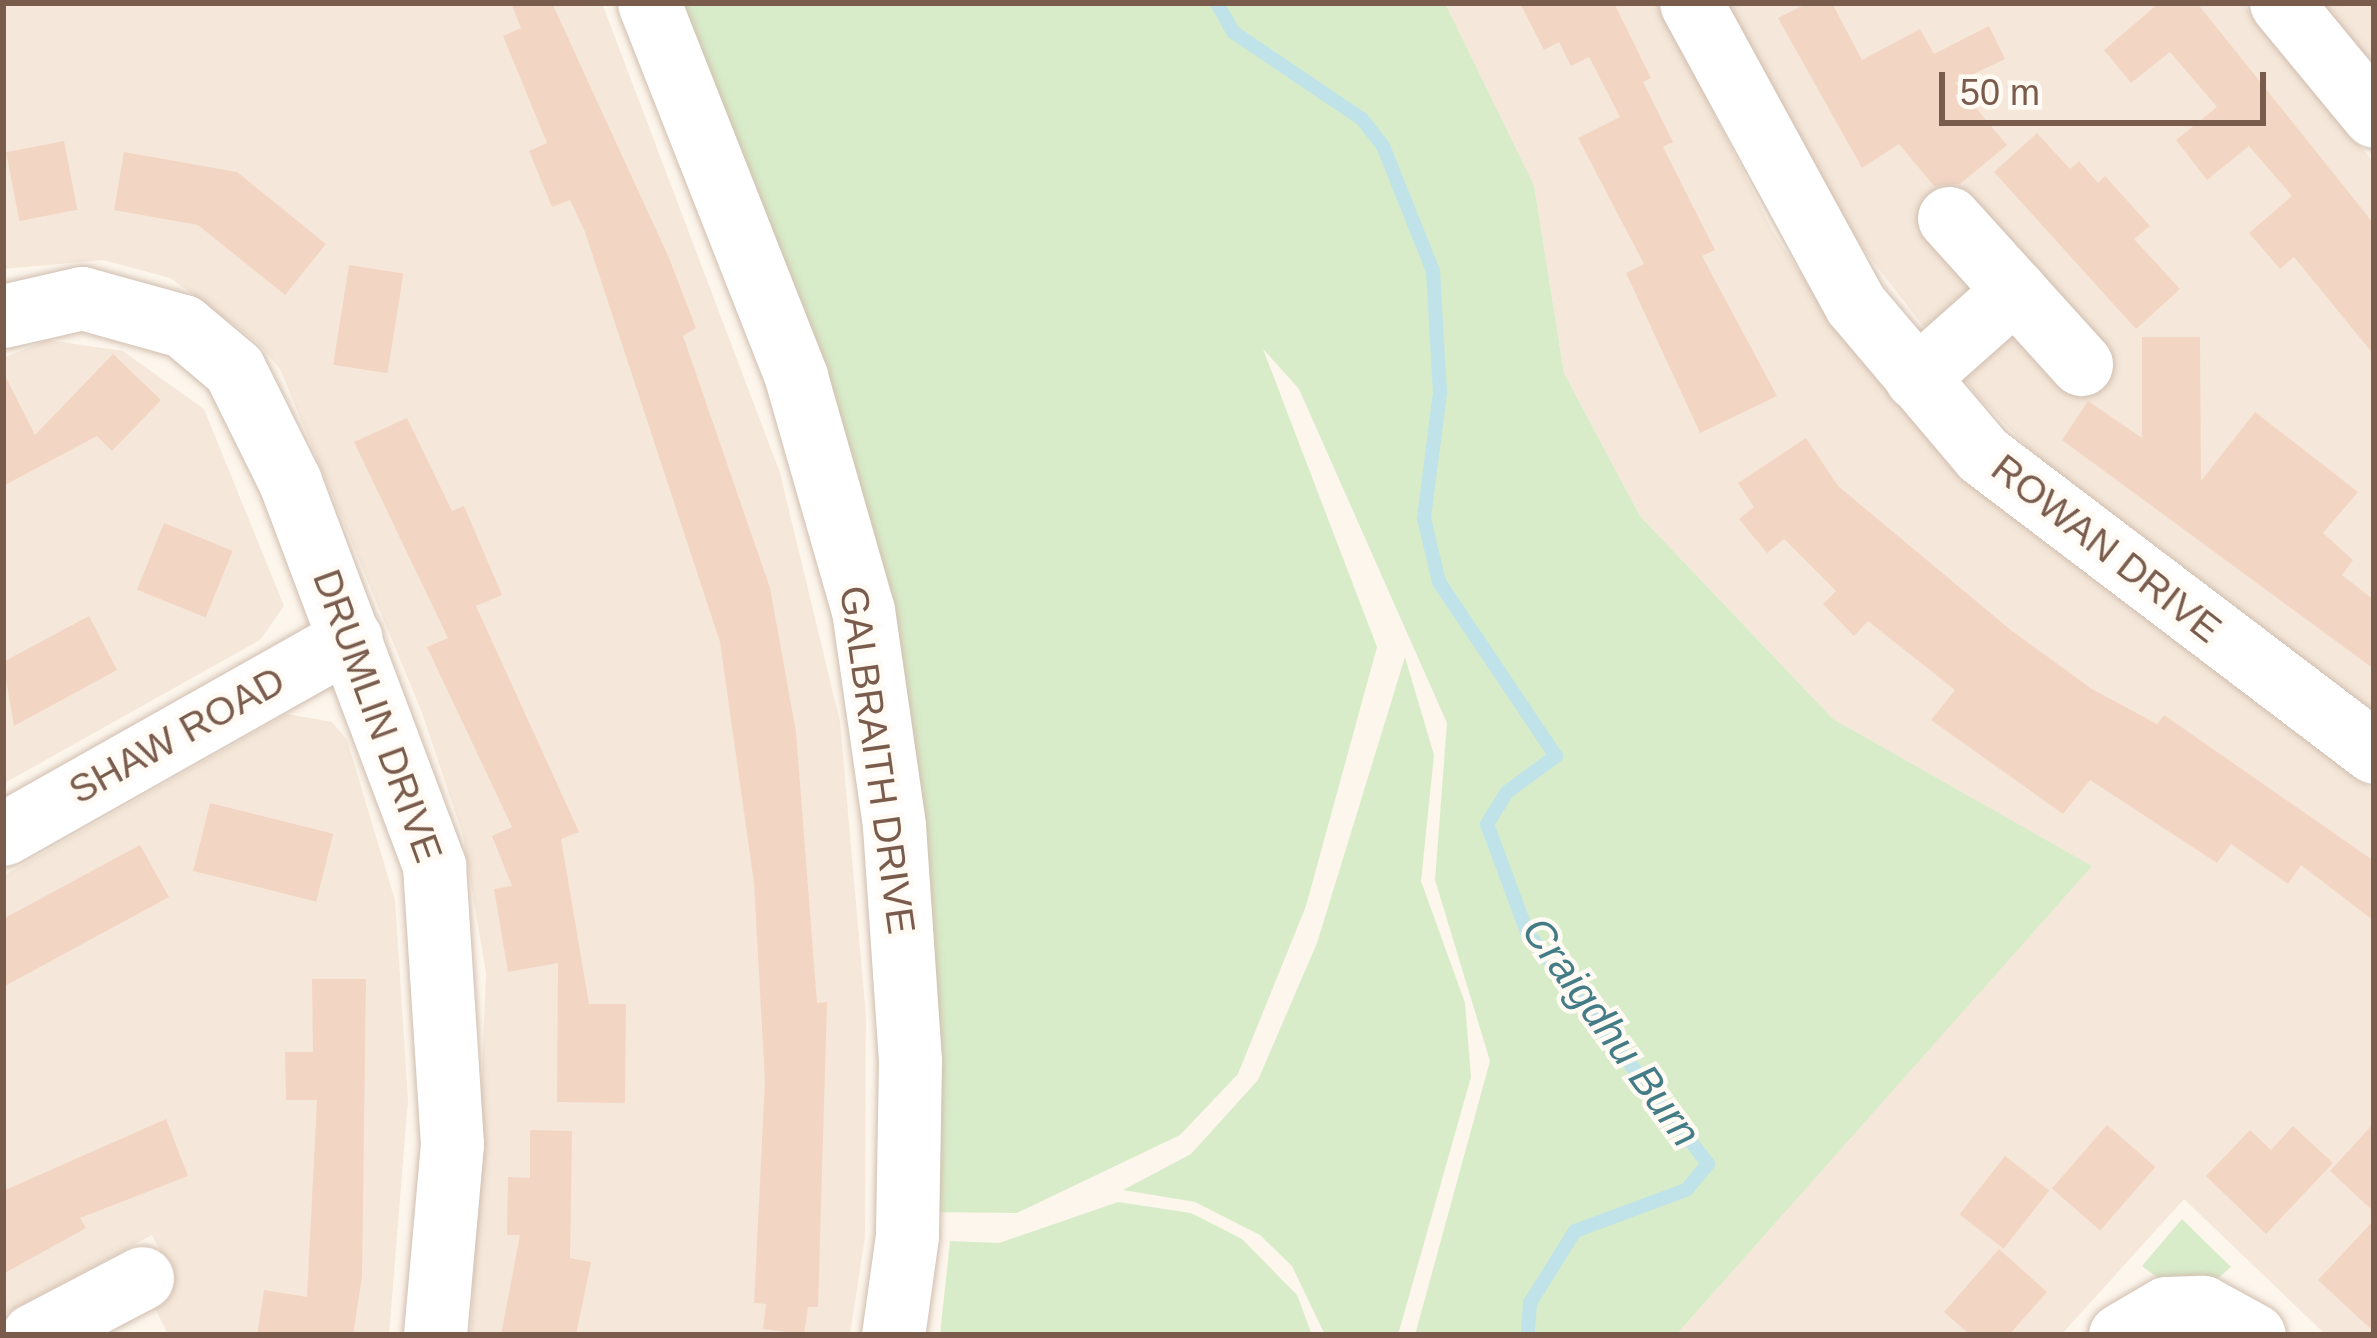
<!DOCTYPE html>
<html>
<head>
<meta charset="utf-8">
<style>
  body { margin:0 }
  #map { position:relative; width:2377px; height:1338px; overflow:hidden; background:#fdf6ec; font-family:Helvetica,sans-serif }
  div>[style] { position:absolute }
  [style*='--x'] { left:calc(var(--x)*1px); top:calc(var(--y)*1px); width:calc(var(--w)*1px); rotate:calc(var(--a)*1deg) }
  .residential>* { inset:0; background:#f5e8da }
  .green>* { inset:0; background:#d8ecc9 }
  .stream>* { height:14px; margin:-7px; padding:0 7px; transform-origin:7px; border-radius:7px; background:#bfe3e8 }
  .building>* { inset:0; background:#f3d5c3; transform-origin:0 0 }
  .roads { filter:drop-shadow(0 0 3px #d1beb0) drop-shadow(0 0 3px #d1beb0) }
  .minor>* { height:63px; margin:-31.5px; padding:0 31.5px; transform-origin:31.5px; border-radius:31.5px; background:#fff }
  span { translate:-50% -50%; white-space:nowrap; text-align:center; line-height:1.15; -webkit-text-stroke:9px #fffaf3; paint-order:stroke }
  .street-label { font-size:39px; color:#7a5c4d }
  .water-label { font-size:42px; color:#437c86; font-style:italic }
  .frame { position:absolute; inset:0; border:6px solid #7a5c4d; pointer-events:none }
  .scale { position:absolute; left:1939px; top:72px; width:327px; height:54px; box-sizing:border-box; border:6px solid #7a5c4d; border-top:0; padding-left:15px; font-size:36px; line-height:42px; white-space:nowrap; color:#7a5c4d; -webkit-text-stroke:9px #fffaf3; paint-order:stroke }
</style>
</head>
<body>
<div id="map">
  <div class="residential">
    <i style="clip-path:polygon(3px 3px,602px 3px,780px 473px,840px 722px,866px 1016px,865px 1237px,850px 1335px,471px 1335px,486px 974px,463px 835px,421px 710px,280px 369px,257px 342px,170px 278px,103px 260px,3px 269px)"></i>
    <i style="clip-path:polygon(1445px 3px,1659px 3px,1773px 232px,1831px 319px,1963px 470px,2374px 791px,2374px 1335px,2326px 1335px,2184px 1199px,2061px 1335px,1676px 1335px,2091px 866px,1833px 719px,1640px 516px,1564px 373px,1534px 185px)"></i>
    <i style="clip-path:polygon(1726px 3px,2242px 3px,2374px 163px,2374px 714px,2043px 463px,1978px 397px,1825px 199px)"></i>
    <i style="clip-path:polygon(2317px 3px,2374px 3px,2374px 72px)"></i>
    <i style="clip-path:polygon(48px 340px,123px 351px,204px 409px,284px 606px,260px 640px,3px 784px,3px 358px)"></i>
    <i style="clip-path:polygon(287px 714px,332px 722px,347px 740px,395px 900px,408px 1100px,389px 1335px,168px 1335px,155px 1308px,171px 1273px,152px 1235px,3px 1315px,3px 876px)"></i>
  </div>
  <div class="green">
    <i style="clip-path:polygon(669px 3px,1445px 3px,1534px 185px,1564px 373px,1640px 516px,1833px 719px,2092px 866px,1676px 1335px,1415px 1335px,1490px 1061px,1435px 880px,1447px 723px,1299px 389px,1263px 349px,1377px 647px,1306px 906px,1238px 1074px,1180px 1135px,1017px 1213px,926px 1212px,920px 914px)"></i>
    <i style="clip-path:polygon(1405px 657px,1434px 755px,1421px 881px,1465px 1003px,1471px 1077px,1398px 1335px,1325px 1335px,1292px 1266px,1260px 1235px,1195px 1202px,1123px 1190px,1191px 1154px,1258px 1080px,1317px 943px)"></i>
    <i style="clip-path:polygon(1118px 1202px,1191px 1213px,1242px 1239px,1297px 1295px,1312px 1335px,940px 1335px,950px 1241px,999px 1243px)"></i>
    <i style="clip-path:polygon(2182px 1219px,2231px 1267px,2203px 1291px,2172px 1289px,2142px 1266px)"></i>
  </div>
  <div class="stream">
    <i style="--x:1217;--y:3;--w:33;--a:61"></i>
    <i style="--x:1233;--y:32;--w:156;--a:34"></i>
    <i style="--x:1362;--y:119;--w:34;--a:52"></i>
    <i style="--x:1383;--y:146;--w:135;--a:68.2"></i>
    <i style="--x:1433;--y:271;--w:122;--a:86.7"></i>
    <i style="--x:1440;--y:393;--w:126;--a:97.3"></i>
    <i style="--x:1424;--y:518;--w:66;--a:76.8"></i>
    <i style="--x:1439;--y:582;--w:210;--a:56.1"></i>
    <i style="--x:1556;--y:756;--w:61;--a:143.7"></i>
    <i style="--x:1507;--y:792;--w:38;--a:122"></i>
    <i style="--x:1487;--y:824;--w:115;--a:69.7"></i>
    <i style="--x:1527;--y:932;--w:294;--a:52"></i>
    <i style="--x:1708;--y:1164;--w:34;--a:130"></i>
    <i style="--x:1686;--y:1190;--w:118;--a:159.7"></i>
    <i style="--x:1575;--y:1231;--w:85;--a:122"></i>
    <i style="--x:1530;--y:1303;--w:32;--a:94"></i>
  </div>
  <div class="building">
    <i style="clip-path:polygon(511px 3px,552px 3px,669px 258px,696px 328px,683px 336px,770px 588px,796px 732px,817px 1003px,827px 1002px,818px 1307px,808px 1307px,804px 1334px,763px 1329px,766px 1304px,754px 1303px,765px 1081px,754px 883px,720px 642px,585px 232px,570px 200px,552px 207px,529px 151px,547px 143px,503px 36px,521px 28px)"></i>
    <i style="clip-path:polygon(1520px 3px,1614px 3px,1651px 78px,1643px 82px,1673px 142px,1663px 147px,1715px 250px,1702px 256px,1777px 396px,1700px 433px,1626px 273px,1644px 264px,1578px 138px,1620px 117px,1589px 57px,1571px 66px,1559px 42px,1544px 50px)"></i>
    <i style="clip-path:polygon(1808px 3px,1832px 3px,1862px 60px,1920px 29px,1934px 54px,1989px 26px,2005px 59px,1955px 83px,2007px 145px,1960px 184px,1934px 186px,1899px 144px,1862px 168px,1778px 18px)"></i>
    <i style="clip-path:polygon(2159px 3px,2197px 3px,2374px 224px,2374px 355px,2294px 257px,2280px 269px,2249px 233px,2292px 196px,2249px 146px,2207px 180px,2176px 140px,2217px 107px,2170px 52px,2131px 83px,2104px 50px)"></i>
    <i style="clip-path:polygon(2037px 133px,2070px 169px,2079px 161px,2098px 183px,2105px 176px,2150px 226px,2134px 239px,2180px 289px,2136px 329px,1994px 172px)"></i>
    <i style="left:64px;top:141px;width:70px;height:59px;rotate:79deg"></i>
    <i style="clip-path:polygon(124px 152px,237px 172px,326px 244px,285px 295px,198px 225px,114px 210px)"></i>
    <i style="left:349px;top:265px;width:55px;height:101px;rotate:9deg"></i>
    <i style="clip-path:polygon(2142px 337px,2200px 337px,2201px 481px,2255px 412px,2358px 492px,2323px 533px,2353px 560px,2342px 575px,2374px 600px,2374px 669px,2062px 440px,2088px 401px,2142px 438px)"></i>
    <i style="clip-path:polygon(113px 354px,161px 400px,112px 451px,97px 436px,3px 486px,3px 372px,35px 435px)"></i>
    <i style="clip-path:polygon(407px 418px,452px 511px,464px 506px,502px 595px,476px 606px,579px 832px,561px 839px,589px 1004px,626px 1004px,625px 1103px,557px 1102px,558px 963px,508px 972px,494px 889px,512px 886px,492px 836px,512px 827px,427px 647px,448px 638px,354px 442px)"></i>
    <i style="clip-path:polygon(1806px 438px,1838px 486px,2012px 631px,2092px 689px,2157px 724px,2164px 715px,2374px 861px,2374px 921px,2301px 865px,2288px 884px,2231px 844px,2217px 863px,2090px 780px,2063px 814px,1931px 720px,1955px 690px,1868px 621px,1854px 636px,1823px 604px,1836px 591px,1784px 539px,1767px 553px,1739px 519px,1754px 507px,1738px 483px)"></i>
    <i style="left:164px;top:523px;width:74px;height:72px;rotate:22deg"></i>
    <i style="clip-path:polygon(89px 616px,117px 670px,14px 726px,3px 662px)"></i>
    <i style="left:210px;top:803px;width:127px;height:70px;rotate:14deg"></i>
    <i style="clip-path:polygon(140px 845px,169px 897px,3px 987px,3px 919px)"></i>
    <i style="clip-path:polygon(312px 979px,366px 979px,362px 1277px,353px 1335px,257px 1335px,264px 1290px,307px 1297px,317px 1100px,286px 1100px,285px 1052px,313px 1052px)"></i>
    <i style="clip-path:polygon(166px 1119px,188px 1176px,80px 1218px,86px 1228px,3px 1274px,3px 1191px)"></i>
    <i style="clip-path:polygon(2374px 1123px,2374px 1212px,2330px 1171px)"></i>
    <i style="left:2107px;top:1125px;width:64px;height:84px;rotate:41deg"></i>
    <i style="clip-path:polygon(2293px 1126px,2333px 1163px,2266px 1234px,2206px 1176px,2250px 1130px,2271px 1150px)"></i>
    <i style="clip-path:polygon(530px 1130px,572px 1131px,570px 1258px,591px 1262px,576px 1335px,501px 1335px,520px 1235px,507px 1235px,508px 1177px,530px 1178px)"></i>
    <i style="left:2005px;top:1156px;width:56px;height:74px;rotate:38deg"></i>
    <i style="clip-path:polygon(2374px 1220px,2374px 1332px,2318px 1280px)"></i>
    <i style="clip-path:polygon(1999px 1249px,2047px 1292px,2009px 1335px,1970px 1335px,1944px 1312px)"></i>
  </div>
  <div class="roads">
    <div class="minor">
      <i style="--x:649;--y:3;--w:402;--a:68.5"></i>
      <i style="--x:796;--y:377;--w:242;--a:74"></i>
      <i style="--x:863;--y:610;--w:218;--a:81.8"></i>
      <i style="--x:894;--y:826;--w:236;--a:86.1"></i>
      <i style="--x:910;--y:1061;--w:175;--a:91"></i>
      <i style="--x:907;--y:1236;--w:100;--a:98"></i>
      <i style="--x:1691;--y:3;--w:343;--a:61.4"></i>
      <i style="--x:1855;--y:304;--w:198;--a:49.7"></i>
      <i style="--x:1983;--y:455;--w:491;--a:37.2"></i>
      <i style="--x:2281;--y:3;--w:146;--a:50.5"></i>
      <i style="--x:1949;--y:218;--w:197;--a:47.9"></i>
      <i style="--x:3;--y:316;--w:81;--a:-12.8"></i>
      <i style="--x:82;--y:298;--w:105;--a:15.5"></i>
      <i style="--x:183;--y:326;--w:67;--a:40.1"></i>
      <i style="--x:234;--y:369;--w:126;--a:63.6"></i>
      <i style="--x:290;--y:482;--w:410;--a:69.4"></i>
      <i style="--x:434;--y:866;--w:279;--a:86.3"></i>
      <i style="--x:452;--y:1144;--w:192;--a:95.1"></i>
      <i style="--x:1916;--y:378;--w:132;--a:-41.6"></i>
      <i style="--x:3;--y:834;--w:399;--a:-29.4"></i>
      <i style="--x:33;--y:1335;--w:123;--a:-27.6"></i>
      <i style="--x:2120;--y:1335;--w:53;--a:-30.4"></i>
      <i style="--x:2166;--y:1308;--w:37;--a:-2"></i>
      <i style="--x:2203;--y:1307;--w:58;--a:28.8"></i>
    </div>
  </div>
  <div class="street-label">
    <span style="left:2106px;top:549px;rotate:38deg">ROWAN DRIVE</span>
    <span style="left:377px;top:716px;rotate:70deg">DRUMLIN DRIVE</span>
    <span style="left:177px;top:736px;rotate:-29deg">SHAW ROAD</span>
    <span style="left:877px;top:760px;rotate:82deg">GALBRAITH DRIVE</span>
  </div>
  <div class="water-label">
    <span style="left:1611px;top:1032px;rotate:54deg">Craigdhu Burn</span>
  </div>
  <div class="frame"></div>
  <div class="scale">50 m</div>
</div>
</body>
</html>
